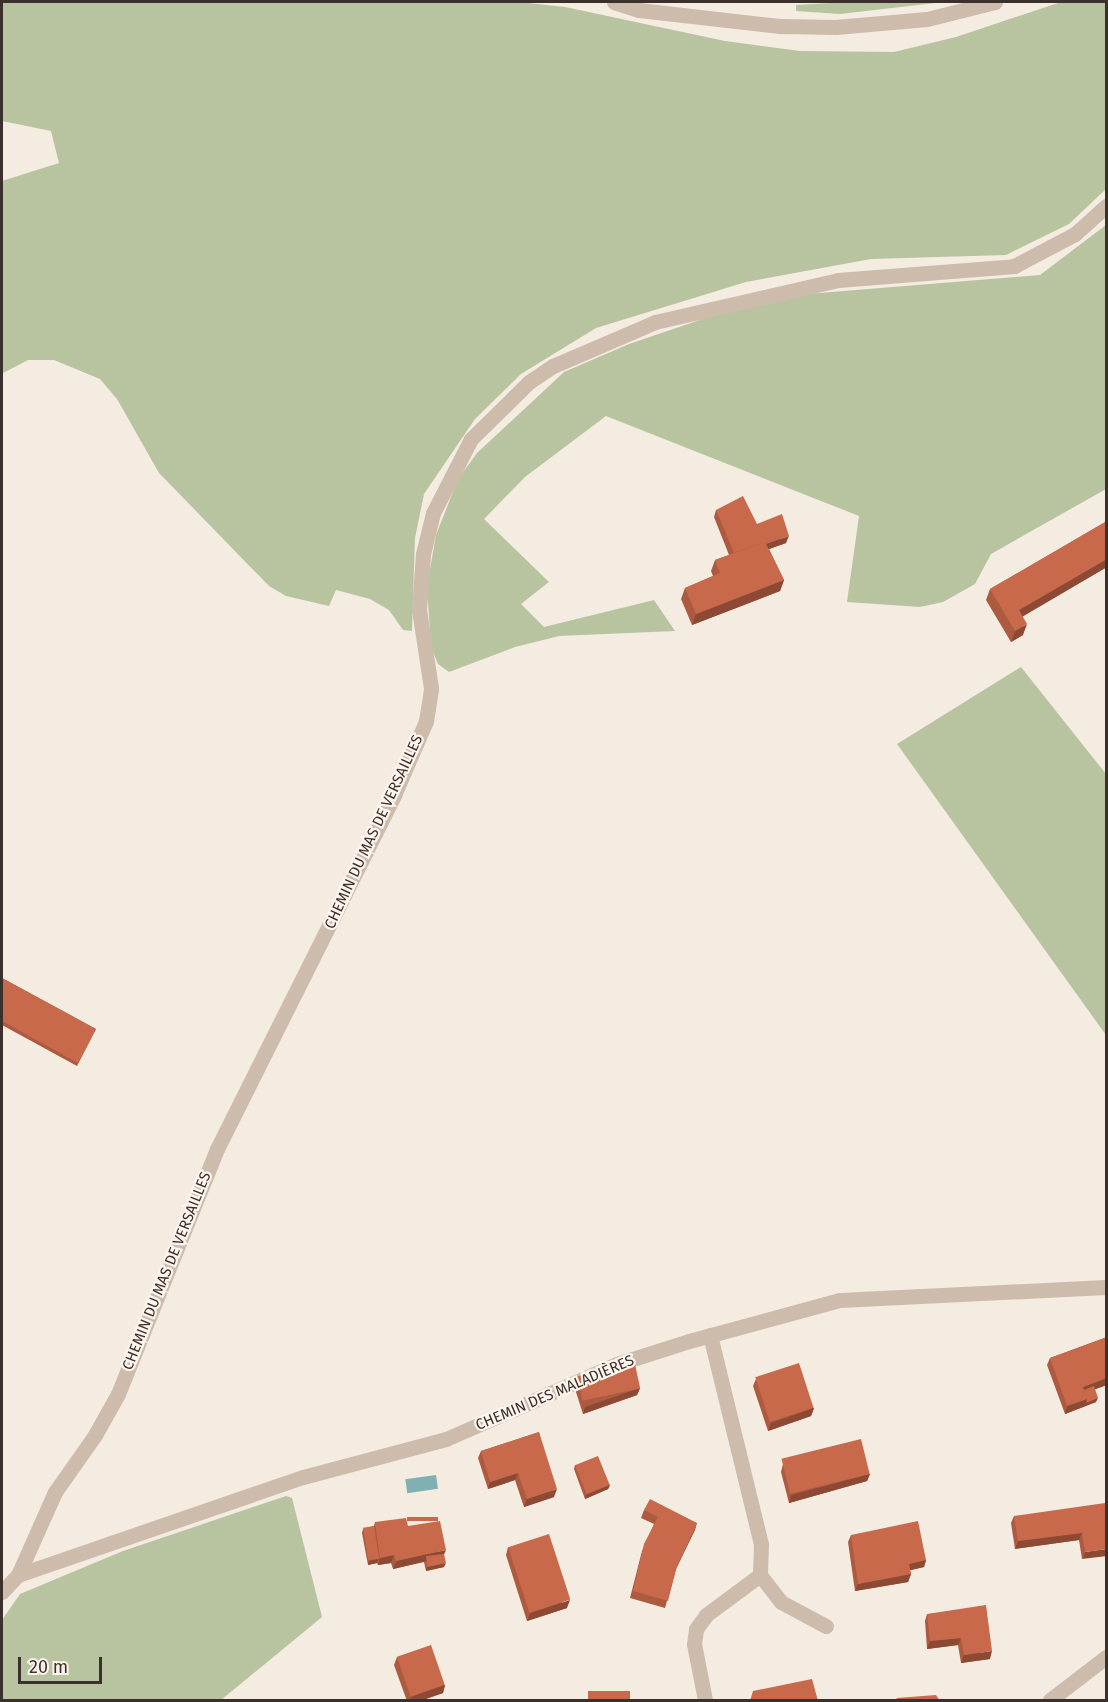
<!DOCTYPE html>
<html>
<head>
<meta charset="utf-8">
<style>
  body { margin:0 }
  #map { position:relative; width:1108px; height:1702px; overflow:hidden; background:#f4ebe1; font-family:"Fira Sans",sans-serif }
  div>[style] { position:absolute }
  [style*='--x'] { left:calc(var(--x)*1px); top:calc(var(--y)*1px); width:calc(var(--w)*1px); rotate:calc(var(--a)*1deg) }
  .green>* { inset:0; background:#b8c4a0 }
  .water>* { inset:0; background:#7fb0b2; transform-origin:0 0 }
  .street>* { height:15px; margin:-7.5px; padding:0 7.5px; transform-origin:7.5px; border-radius:7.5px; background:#cdbbac }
  .wall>* { inset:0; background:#ac5a40 }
  .shaded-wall>* { inset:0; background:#8c4a34 }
  .building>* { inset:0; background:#c8694b; transform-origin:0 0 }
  span { translate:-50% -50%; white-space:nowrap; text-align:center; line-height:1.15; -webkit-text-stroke:4.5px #fbf5ee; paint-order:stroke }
  .street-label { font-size:15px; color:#3b302b }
  .frame { position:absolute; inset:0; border:3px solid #3b302b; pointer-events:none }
  .scale { position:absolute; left:18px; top:1657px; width:84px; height:27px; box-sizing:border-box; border:3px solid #3b302b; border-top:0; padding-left:8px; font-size:18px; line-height:21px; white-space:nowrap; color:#3b302b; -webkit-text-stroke:4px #fbf5ee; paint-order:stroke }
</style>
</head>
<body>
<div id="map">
  <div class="green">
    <i style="clip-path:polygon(2px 2px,519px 2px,565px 7px,725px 41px,800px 51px,894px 52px,956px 37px,1061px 2px,1106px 2px,1106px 189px,1069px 224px,1006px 255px,871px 259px,746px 282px,596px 328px,521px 374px,475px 419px,424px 494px,415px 538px,412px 631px,403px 630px,389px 610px,370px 599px,336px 590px,329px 606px,286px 596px,269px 586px,159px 473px,117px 399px,100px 379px,54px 360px,28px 360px,3px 373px,2px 378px,2px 181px,59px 163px,51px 131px,2px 121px)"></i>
    <i style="clip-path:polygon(849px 2px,944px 2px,840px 14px,796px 11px,796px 5px)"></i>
    <i style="clip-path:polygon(1106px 225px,1106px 489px,991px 554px,975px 584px,943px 602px,920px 607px,847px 602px,859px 516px,606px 416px,525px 477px,484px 519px,549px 582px,521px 604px,544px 627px,654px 600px,675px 631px,559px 636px,515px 647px,449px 672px,438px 664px,431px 647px,427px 586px,436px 535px,458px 479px,477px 453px,564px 372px,629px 344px,732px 309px,807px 294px,1040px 275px)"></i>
    <i style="clip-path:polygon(1021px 667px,1106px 774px,1106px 1035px,897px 744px)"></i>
    <i style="clip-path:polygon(286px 1496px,292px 1498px,322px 1617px,221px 1700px,2px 1700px,2px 1620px,20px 1594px,123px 1551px)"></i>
  </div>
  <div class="water">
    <i style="left:436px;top:1475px;width:14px;height:31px;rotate:82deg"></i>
  </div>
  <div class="street">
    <i style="--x:614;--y:2;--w:26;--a:18"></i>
    <i style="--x:639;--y:10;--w:142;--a:6.5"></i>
    <i style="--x:780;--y:26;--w:56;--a:1"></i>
    <i style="--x:836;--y:27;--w:91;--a:-5"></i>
    <i style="--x:927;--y:19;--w:70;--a:-14"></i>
    <i style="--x:710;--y:1335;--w:215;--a:76.3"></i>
    <i style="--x:761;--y:1544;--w:31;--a:92"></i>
    <i style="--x:760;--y:1575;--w:34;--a:52"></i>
    <i style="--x:781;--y:1602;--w:51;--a:28.1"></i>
    <i style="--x:18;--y:1575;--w:91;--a:-66"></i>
    <i style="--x:55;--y:1492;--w:70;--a:-54.9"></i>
    <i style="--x:95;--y:1435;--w:47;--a:-60.7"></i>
    <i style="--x:118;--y:1394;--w:264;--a:-68"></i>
    <i style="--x:217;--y:1149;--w:396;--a:-63.4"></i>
    <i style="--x:394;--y:795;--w:81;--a:-66.6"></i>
    <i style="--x:426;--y:721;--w:33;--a:-81"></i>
    <i style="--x:431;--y:688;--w:79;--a:-98.7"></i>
    <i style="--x:419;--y:610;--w:56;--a:-85.9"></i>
    <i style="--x:423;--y:554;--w:42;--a:-76.3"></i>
    <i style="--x:433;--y:513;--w:83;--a:-62.8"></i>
    <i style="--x:471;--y:439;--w:81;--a:-44.5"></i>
    <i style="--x:529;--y:382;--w:29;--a:-34"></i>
    <i style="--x:553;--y:366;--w:111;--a:-23.3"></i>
    <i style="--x:655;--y:322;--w:188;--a:-12.9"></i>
    <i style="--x:838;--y:280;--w:177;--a:-4.5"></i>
    <i style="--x:1014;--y:266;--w:69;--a:-27.7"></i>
    <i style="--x:1075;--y:234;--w:42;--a:-42.1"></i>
    <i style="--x:2;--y:1592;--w:23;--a:-47"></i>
    <i style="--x:18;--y:1575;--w:301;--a:-19"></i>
    <i style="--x:303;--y:1477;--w:148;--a:-14.9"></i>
    <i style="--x:446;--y:1439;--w:187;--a:-23.7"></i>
    <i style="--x:617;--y:1364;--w:76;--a:-17.7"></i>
    <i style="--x:689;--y:1341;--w:156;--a:-15.2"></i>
    <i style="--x:840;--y:1300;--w:266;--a:-2.8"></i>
    <i style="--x:705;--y:1700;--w:57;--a:-101.1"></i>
    <i style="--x:694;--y:1644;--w:15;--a:-82"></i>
    <i style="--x:696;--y:1629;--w:17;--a:-54"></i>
    <i style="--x:706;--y:1615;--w:67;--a:-36.5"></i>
    <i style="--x:1050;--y:1700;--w:71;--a:-37.5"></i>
  </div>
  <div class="wall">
    <i style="clip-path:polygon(716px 510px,757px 524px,786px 543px,769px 549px,784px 580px,780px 591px,692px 625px,681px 599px,685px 588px,713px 576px,711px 571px,715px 560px,729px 555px,714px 517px)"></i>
    <i style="clip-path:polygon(1107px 521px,1107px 567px,1022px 616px,1023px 635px,1011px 642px,986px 600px,990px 589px)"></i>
    <i style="clip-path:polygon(2px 978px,96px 1029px,77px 1066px,2px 1025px)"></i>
    <i style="clip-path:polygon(1107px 1337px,1107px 1385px,1095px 1389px,1096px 1402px,1065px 1414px,1047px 1365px,1050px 1358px)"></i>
    <i style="clip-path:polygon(756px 1379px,814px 1408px,811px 1416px,768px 1431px,753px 1386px)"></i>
    <i style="clip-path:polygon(579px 1384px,640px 1388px,637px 1395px,583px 1414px,576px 1392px)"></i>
    <i style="clip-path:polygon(539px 1432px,554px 1497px,524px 1507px,515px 1480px,488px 1489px,478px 1458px,481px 1451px)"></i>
    <i style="clip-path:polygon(783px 1464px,870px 1474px,867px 1481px,789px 1503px,781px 1472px)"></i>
    <i style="clip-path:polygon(575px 1465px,610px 1485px,608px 1489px,585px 1499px,574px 1469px)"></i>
    <i style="clip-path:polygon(644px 1510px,697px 1523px,676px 1569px,665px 1608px,630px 1598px,642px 1551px,654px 1524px,641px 1518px)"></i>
    <i style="clip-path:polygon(1107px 1511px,1082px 1559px,1079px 1540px,1015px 1549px,1011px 1523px,1014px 1516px)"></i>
    <i style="clip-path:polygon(375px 1522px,444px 1554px,444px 1567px,426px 1571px,424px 1562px,393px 1569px,391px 1563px,378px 1565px,377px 1563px,368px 1565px,362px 1533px,363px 1529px,374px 1526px)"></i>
    <i style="clip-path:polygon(851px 1535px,926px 1560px,924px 1567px,910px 1570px,911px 1574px,908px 1582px,855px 1591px,848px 1542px)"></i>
    <i style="clip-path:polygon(508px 1547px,567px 1608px,527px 1621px,506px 1555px)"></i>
    <i style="clip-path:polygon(927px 1614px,990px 1659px,961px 1663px,958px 1645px,927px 1649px,925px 1621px)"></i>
    <i style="clip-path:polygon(397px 1657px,445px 1685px,443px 1693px,420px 1701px,407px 1701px,394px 1665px)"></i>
  </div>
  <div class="shaded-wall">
    <i style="clip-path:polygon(789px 536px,786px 543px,732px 562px,735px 554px)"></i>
    <i style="clip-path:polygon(1107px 559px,1107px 567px,1015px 621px,1019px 610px)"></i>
    <i style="clip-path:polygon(784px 580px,780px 591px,692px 625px,696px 614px)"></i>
    <i style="clip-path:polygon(1027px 624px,1023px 635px,1011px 642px,1015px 631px)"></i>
    <i style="clip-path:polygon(1107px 1378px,1107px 1385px,1082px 1394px,1083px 1387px)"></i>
    <i style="clip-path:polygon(640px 1388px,637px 1395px,583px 1414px,585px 1407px)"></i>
    <i style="clip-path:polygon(1098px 1398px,1096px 1402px,1065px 1414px,1067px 1406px,1087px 1399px)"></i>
    <i style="clip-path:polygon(814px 1408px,811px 1416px,768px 1431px,771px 1423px)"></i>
    <i style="clip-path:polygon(518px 1473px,515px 1480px,488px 1489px,490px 1482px)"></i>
    <i style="clip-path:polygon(870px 1474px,867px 1481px,789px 1503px,791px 1495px)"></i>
    <i style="clip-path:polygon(610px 1485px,608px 1489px,585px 1499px,586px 1495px)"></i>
    <i style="clip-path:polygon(557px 1489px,554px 1497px,524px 1507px,527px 1499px)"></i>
    <i style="clip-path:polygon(697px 1523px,695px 1530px,674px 1573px,677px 1566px)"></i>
    <i style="clip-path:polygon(1082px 1533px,1079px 1540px,1015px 1549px,1018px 1541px)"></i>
    <i style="clip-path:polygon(1107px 1549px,1107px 1556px,1082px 1559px,1085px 1552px)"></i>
    <i style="clip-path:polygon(446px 1550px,443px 1557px,393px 1569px,396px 1561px)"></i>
    <i style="clip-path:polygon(394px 1555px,391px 1563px,378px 1565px,380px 1558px)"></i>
    <i style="clip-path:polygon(379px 1559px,377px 1563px,368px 1565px,369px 1561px)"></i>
    <i style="clip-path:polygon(926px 1560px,924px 1567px,907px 1571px,909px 1564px)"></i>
    <i style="clip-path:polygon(446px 1563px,444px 1567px,426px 1571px,427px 1567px)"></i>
    <i style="clip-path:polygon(911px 1574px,908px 1582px,855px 1591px,858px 1584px)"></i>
    <i style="clip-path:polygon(570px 1600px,567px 1608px,527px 1621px,530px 1613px)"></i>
    <i style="clip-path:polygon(961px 1638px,958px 1645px,927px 1649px,930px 1641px)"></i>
    <i style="clip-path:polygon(992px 1651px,990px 1659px,961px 1663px,964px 1655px)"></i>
    <i style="clip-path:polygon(445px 1685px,443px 1693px,420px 1701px,410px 1701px,411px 1697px)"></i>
  </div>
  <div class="building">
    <i style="clip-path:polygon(743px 496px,757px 524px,782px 514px,789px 536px,766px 544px,765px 542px,734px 553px,716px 510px)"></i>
    <i style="clip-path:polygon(1107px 521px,1107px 559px,1019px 610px,1027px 624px,1015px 631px,990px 589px)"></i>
    <i style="clip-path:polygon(765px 542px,784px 580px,696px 614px,685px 588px,720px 573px,715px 560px)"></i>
    <i style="clip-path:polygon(2px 978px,96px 1029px,78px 1063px,2px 1021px)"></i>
    <i style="clip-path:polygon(1107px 1337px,1107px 1378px,1083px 1387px,1087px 1399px,1067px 1406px,1050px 1358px)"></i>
    <i style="left:799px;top:1363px;width:47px;height:46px;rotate:72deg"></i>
    <i style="left:635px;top:1364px;width:25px;height:59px;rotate:78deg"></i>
    <i style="clip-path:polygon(1094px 1386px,1098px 1398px,1086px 1403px,1087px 1399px,1084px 1390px)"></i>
    <i style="clip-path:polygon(539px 1432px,557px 1489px,527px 1499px,518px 1473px,490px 1482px,481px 1451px)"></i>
    <i style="left:861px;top:1439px;width:36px;height:82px;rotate:76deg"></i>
    <i style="left:598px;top:1456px;width:31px;height:25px;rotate:68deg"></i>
    <i style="clip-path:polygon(650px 1499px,697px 1523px,677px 1566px,668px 1601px,633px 1591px,644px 1544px,658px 1517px,644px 1510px)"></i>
    <i style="clip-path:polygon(1105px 1503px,1107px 1511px,1107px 1549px,1085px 1552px,1082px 1533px,1018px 1541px,1014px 1516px)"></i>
    <i style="left:438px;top:1517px;width:4px;height:31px;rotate:90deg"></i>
    <i style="clip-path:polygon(406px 1518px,408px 1526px,440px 1521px,446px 1550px,396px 1561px,394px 1555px,380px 1558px,375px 1522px)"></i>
    <i style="clip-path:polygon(918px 1521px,926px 1560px,909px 1564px,911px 1574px,858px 1584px,851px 1535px)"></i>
    <i style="left:374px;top:1526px;width:33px;height:11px;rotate:81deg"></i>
    <i style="left:549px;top:1534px;width:69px;height:43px;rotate:72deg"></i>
    <i style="clip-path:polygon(444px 1554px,446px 1563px,427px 1567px,426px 1556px)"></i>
    <i style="clip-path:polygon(986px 1605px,992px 1651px,964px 1655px,961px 1638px,930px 1641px,927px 1614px)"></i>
    <i style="left:431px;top:1645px;width:42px;height:36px;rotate:71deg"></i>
    <i style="clip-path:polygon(812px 1679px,818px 1701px,750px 1701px,753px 1691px)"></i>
    <i style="left:630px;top:1691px;width:10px;height:42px;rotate:90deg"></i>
    <i style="clip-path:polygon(936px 1695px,940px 1701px,895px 1701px,897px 1698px)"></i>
  </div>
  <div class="street-label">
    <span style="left:374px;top:832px;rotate:-65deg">CHEMIN DU MAS DE VERSAILLES</span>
    <span style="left:167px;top:1271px;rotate:-68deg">CHEMIN DU MAS DE VERSAILLES</span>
    <span style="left:555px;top:1393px;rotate:-23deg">CHEMIN DES MALADIÈRES</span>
  </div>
  <div class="frame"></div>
  <div class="scale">20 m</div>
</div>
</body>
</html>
